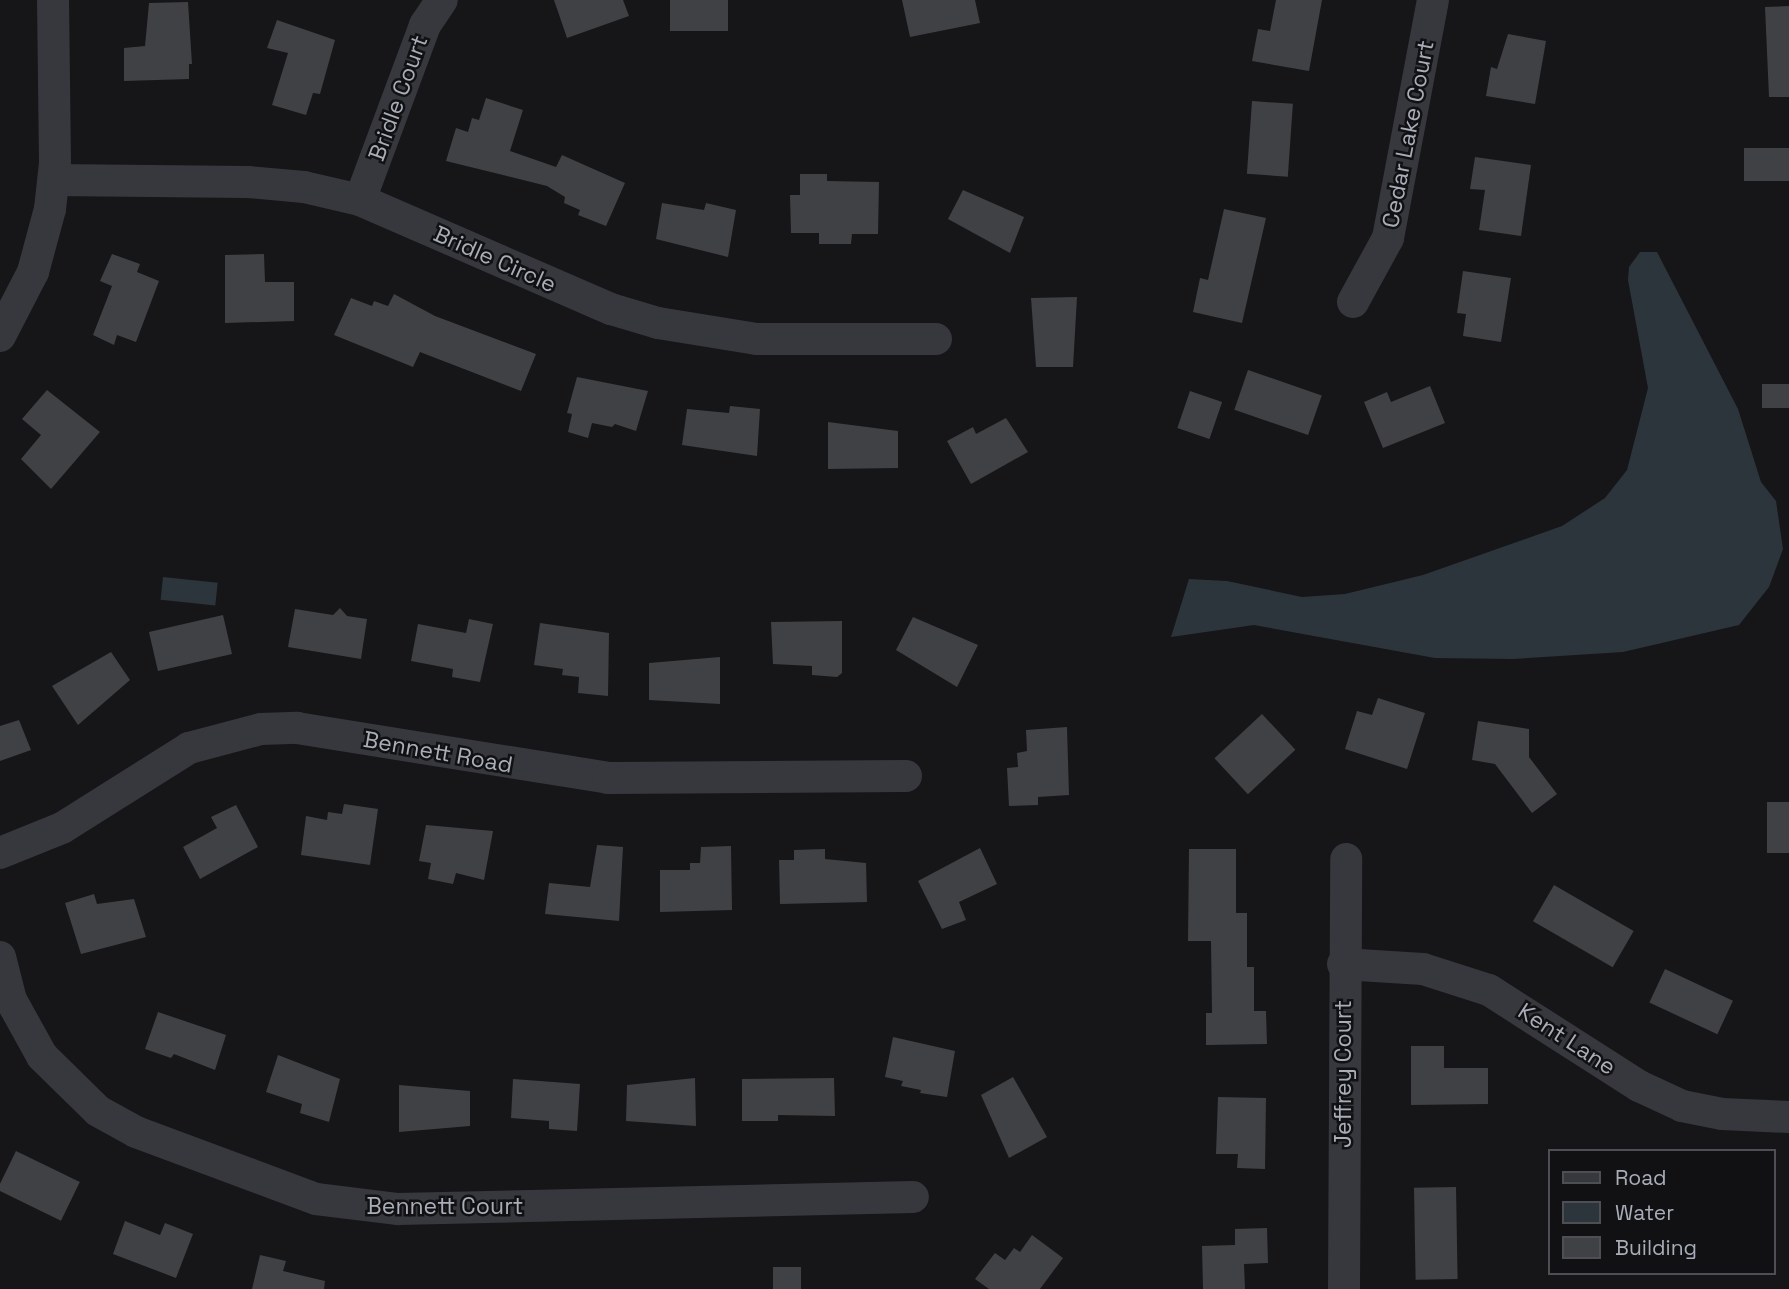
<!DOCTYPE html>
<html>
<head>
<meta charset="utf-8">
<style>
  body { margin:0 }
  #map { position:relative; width:1789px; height:1289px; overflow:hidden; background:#161618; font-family:"Space Grotesk",sans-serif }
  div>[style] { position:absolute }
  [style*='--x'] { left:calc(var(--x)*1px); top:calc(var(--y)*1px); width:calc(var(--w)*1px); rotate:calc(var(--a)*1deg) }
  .water>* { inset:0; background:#2c353c; transform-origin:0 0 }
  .building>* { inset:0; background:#404145; transform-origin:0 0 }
  .minor>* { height:32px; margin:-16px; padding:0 16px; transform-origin:16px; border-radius:16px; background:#37383d }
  span { translate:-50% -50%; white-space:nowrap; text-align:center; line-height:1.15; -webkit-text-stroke:5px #111113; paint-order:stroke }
  .street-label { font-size:23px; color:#a8adb8 }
  .legend { position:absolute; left:1548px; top:1149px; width:228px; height:126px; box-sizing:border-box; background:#111113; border:2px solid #4d4f55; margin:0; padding:9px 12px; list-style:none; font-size:21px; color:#a8adb8 }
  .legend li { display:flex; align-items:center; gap:14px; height:35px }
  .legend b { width:35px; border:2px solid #4d4f55 }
</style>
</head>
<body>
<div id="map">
  <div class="water">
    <i style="clip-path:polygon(1640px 252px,1657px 252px,1738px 409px,1761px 482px,1776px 501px,1783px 549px,1769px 587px,1739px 625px,1623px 652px,1513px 659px,1435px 658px,1254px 625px,1171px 637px,1189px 579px,1227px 581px,1302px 597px,1345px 594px,1423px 575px,1562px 526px,1605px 498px,1627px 470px,1648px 388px,1628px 280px,1629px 267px)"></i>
    <i style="left:163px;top:577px;width:55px;height:23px;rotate:6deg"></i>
  </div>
  <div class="building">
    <i style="clip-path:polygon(554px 0,623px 0,629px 16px,567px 38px)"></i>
    <i style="left:670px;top:0;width:58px;height:31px"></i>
    <i style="clip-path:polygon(902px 0,975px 0,980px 23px,910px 37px)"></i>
    <i style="clip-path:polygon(1276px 0,1322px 0,1309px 71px,1252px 61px,1258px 29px,1270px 31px)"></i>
    <i style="clip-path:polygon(188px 2px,192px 64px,189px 64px,189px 79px,124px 81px,124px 48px,145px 46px,149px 3px)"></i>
    <i style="clip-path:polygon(1789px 6px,1789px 97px,1769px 97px,1765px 7px)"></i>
    <i style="clip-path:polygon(277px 20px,335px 40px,320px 94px,313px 93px,306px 115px,272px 105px,288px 53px,267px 48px)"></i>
    <i style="clip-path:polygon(1508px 34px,1546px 41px,1535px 104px,1486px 96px,1491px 67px,1497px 69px)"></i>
    <i style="clip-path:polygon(486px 98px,523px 110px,510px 151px,556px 167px,562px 155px,625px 183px,606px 226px,578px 215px,580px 210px,564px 203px,565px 197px,547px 186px,446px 161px,456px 128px,468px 132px,472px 118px,479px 120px)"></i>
    <i style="left:1252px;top:101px;width:41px;height:73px;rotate:4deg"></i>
    <i style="left:1789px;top:148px;width:33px;height:45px;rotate:90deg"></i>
    <i style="clip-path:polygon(1475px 157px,1531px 165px,1521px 236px,1479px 230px,1485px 190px,1470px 189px)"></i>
    <i style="clip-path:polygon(800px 174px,827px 174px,827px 181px,879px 182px,878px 234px,852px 234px,851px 244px,819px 244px,819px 233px,791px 233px,790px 195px,800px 195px)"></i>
    <i style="clip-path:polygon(963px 190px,1024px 217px,1010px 253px,948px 219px)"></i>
    <i style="clip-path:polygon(662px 203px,704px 210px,706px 203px,736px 210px,728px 257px,656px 239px)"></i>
    <i style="clip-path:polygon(1224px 209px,1266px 218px,1242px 323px,1193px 312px,1200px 278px,1208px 280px)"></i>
    <i style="clip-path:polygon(112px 254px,140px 264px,137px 272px,159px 281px,136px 342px,117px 335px,114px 345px,93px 335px,112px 286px,100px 281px)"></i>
    <i style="clip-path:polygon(264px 254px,265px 282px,294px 282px,294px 321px,225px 323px,225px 255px)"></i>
    <i style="clip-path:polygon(1463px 271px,1511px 278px,1501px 342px,1463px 336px,1466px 314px,1457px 313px)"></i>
    <i style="clip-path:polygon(394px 294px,435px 316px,536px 354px,521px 391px,420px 352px,413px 367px,334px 335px,351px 298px,372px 306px,374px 301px,388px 306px)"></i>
    <i style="clip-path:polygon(1077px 297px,1073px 367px,1036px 367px,1031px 298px)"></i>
    <i style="left:1248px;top:370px;width:78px;height:42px;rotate:19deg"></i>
    <i style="clip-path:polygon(577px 377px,648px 391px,636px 431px,615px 424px,612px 427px,592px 423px,588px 438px,568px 432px,572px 414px,567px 413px)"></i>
    <i style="left:1789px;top:384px;width:24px;height:27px;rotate:90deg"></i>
    <i style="clip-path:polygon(1430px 386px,1445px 423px,1383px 448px,1364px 402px,1387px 392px,1391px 402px)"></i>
    <i style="clip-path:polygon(47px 390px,100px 432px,51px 489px,21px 459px,41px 435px,22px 419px)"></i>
    <i style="left:1190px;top:391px;width:34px;height:39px;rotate:19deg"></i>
    <i style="clip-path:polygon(730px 406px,760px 409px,757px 456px,682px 445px,687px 409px,729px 413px)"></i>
    <i style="clip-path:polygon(1006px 418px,1028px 452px,971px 484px,947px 441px,973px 427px,976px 434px)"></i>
    <i style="clip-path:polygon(828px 422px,898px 431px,898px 468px,828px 469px)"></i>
    <i style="clip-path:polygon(340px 608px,347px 616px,367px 619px,361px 659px,288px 647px,295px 609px,333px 615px)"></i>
    <i style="left:223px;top:615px;width:40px;height:76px;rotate:77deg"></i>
    <i style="clip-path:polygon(913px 617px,978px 645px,957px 687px,896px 650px)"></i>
    <i style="clip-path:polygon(469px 619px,493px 624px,480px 682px,452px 677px,453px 669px,411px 661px,418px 624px,466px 633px)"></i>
    <i style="clip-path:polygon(842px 621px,842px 673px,837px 677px,812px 675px,812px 666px,773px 664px,771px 622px)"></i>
    <i style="clip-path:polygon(540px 623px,609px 633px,608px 696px,578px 693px,579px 677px,562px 675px,563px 669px,534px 665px)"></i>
    <i style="clip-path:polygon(111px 652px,130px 680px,78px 725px,52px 686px)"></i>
    <i style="clip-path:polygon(720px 657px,720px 704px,649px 700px,649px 663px)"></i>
    <i style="clip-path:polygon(1378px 698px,1425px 713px,1407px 769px,1345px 749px,1357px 711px,1372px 715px)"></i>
    <i style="left:1262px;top:714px;width:49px;height:65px;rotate:47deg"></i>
    <i style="clip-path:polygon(19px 720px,31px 750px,0 761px,0 726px)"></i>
    <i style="clip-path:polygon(1478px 721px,1529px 729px,1529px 757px,1557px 794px,1532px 813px,1495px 764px,1472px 760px)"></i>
    <i style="clip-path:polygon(1067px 727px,1069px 795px,1038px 797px,1038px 805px,1009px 806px,1007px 768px,1018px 767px,1017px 753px,1027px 751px,1026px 730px)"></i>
    <i style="left:1789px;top:802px;width:51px;height:22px;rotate:90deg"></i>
    <i style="clip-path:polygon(344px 804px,378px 809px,370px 865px,301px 855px,306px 816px,327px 820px,328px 812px,342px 814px)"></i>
    <i style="clip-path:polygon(236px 805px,258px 847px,200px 879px,183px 847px,217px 828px,211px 817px)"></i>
    <i style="clip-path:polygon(426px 825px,493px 831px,484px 880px,456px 873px,453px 884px,428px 879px,431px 863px,419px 861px)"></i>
    <i style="clip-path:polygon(597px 845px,623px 847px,619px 921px,545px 914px,549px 883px,590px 887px)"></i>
    <i style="clip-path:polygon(731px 846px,732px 910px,660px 912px,660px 870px,690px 870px,690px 863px,700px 863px,701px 847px)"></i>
    <i style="clip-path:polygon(980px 848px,997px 884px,959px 902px,966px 920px,942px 929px,918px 881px)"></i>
    <i style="clip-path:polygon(825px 849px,825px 859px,866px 863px,867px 902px,780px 904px,779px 860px,794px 860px,794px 850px)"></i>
    <i style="clip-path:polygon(1189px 849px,1236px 849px,1236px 913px,1247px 913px,1247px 967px,1254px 967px,1254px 1011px,1266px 1011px,1267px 1044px,1206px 1045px,1206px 1013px,1212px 1013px,1211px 941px,1188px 941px)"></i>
    <i style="left:1554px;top:885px;width:92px;height:42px;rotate:30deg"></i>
    <i style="clip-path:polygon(94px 894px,97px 904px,134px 899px,146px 937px,81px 954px,65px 903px)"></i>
    <i style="left:1665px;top:969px;width:75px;height:37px;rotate:25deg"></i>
    <i style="clip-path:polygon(158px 1012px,226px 1035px,215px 1070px,174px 1054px,171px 1058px,145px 1049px)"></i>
    <i style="clip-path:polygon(893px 1037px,955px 1051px,947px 1097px,920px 1093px,921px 1090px,901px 1086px,903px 1081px,885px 1077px)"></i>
    <i style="clip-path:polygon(1411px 1046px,1444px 1046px,1444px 1068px,1488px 1068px,1488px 1104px,1411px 1105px)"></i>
    <i style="clip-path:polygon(278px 1055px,340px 1079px,329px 1122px,300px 1113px,302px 1104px,266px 1092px)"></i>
    <i style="clip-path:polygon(1013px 1077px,1047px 1137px,1009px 1158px,981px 1095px)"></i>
    <i style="clip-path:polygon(695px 1078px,696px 1126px,626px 1121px,627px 1085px)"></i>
    <i style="clip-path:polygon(834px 1078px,835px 1116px,778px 1115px,778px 1121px,742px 1121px,742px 1079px)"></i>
    <i style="clip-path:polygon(513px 1079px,580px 1084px,577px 1131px,549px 1129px,549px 1121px,511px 1118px)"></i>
    <i style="clip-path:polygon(399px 1085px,470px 1091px,470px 1126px,399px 1132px)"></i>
    <i style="clip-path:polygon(1218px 1097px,1266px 1098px,1265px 1169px,1237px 1168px,1238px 1154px,1216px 1154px)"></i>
    <i style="left:16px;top:1151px;width:71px;height:43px;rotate:26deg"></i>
    <i style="left:1456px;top:1187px;width:92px;height:42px;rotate:89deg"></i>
    <i style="clip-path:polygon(125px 1221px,160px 1235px,165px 1223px,193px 1234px,176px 1278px,113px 1254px)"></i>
    <i style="clip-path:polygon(1267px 1228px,1268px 1263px,1244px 1264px,1245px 1289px,1203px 1289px,1202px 1246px,1235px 1245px,1235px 1229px)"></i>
    <i style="clip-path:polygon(1032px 1235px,1063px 1258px,1040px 1289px,989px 1289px,975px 1279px,995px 1253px,1005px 1260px,1014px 1248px,1020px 1252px)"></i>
    <i style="clip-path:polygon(260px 1255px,286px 1261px,283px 1271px,325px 1281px,324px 1289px,252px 1289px)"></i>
    <i style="left:773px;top:1267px;width:28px;height:22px"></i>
  </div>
  <div class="minor">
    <i style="--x:54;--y:180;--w:194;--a:0.6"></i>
    <i style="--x:248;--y:182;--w:56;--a:5.1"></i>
    <i style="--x:304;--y:187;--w:57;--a:13.1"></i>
    <i style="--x:360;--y:200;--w:274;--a:23.5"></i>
    <i style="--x:611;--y:309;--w:49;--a:16.6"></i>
    <i style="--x:658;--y:323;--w:100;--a:9.2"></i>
    <i style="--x:757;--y:339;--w:179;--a:0"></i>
    <i style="--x:360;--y:200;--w:187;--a:-69.6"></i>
    <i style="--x:425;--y:25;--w:30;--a:-56"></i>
    <i style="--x:1353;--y:302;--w:73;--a:-61.3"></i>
    <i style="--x:1388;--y:238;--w:242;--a:-79.3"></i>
    <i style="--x:0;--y:336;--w:72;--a:-62.7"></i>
    <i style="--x:33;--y:272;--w:65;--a:-74.9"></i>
    <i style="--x:50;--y:209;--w:46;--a:-83.8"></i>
    <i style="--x:55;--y:163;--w:163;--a:-90.7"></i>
    <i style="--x:0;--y:853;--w:67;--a:-22"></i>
    <i style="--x:62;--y:828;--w:150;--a:-32.2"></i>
    <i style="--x:189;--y:748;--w:74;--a:-14.8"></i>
    <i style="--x:261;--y:729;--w:36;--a:-2"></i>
    <i style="--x:297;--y:728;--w:315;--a:9.1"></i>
    <i style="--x:608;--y:778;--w:298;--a:-0.4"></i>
    <i style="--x:0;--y:957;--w:44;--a:75.7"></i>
    <i style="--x:11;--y:1000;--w:64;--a:61"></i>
    <i style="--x:42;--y:1056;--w:78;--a:44.5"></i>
    <i style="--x:98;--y:1111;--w:43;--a:28.9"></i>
    <i style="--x:136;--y:1132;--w:192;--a:20.4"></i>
    <i style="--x:316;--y:1199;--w:83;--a:7"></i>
    <i style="--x:398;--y:1209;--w:515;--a:-1.33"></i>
    <i style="--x:1343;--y:964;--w:80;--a:3.6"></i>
    <i style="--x:1423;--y:969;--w:69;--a:17.7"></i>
    <i style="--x:1489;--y:990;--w:178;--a:32.6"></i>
    <i style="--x:1639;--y:1086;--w:47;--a:24.9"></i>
    <i style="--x:1682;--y:1106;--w:41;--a:11.3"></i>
    <i style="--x:1722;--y:1114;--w:67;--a:2.6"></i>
    <i style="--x:1344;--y:1289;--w:430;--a:-89.7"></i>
  </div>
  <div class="street-label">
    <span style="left:398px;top:98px;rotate:-70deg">Bridle Court</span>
    <span style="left:1408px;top:134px;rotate:-79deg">Cedar Lake Court</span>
    <span style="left:495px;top:259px;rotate:24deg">Bridle Circle</span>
    <span style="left:438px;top:752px;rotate:10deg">Bennett Road</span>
    <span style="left:1567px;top:1039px;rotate:33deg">Kent Lane</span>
    <span style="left:1343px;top:1074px;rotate:-90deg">Jeffrey Court</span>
    <span style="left:445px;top:1206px">Bennett Court</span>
  </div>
  <ul class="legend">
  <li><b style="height:9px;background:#37383d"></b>Road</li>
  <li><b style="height:19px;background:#2c353c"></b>Water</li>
  <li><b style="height:19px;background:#404145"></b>Building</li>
  </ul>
</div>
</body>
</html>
